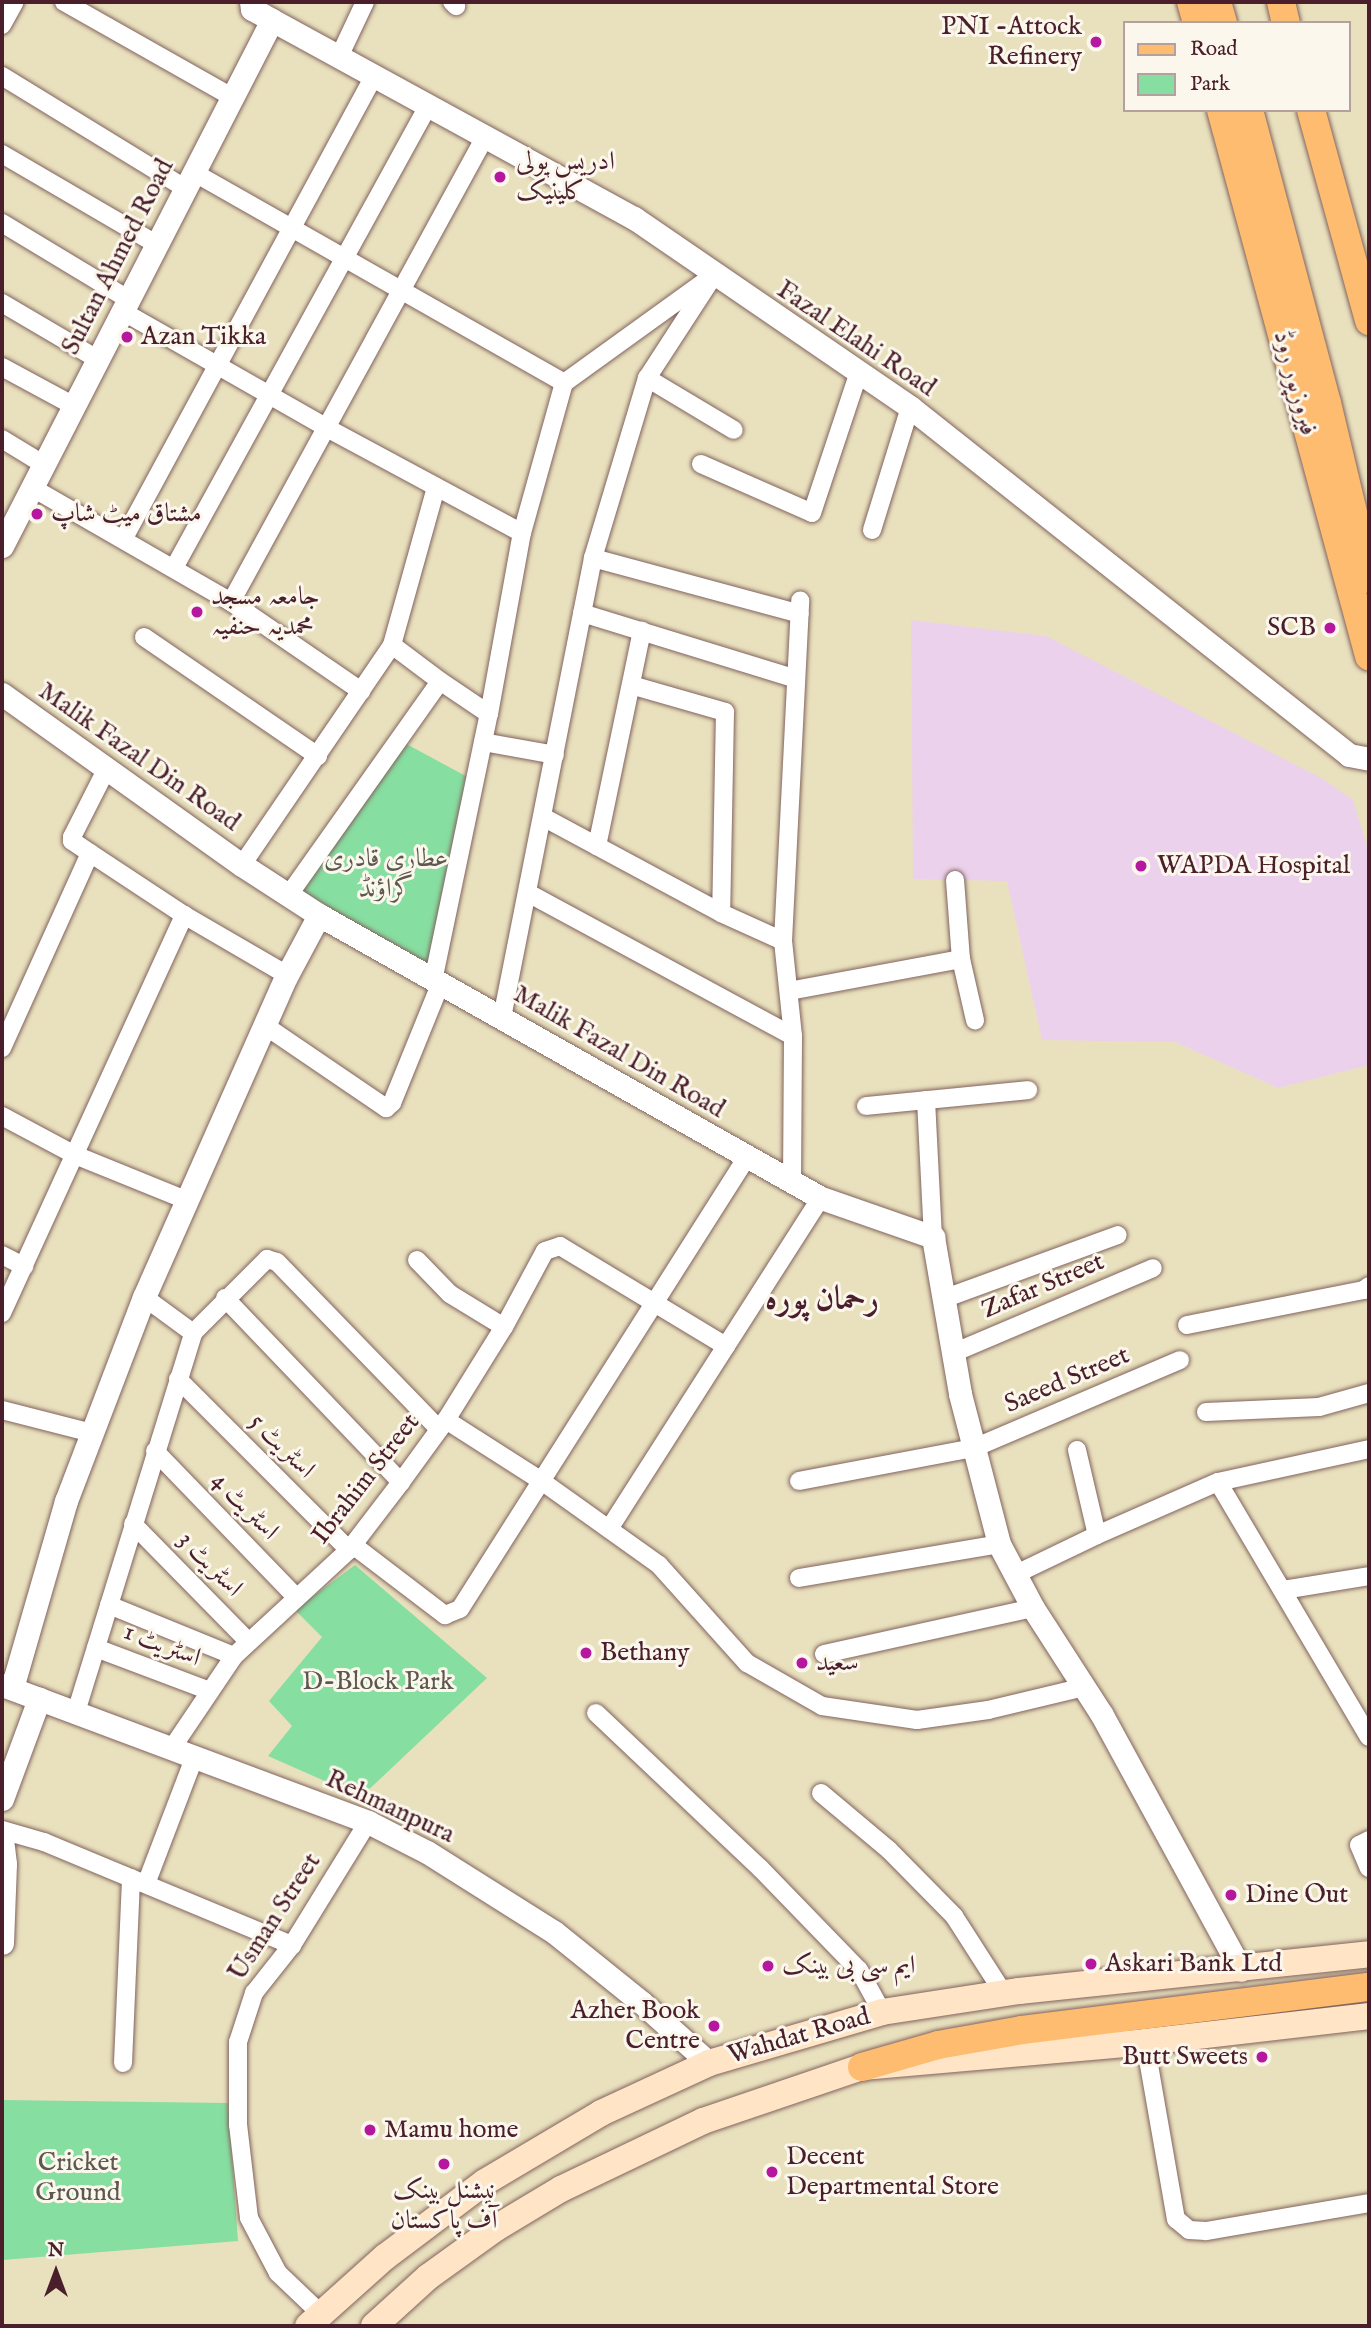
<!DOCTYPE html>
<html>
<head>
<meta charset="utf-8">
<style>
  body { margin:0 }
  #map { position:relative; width:1371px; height:2328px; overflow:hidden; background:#e9e1be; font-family:"IM FELL English",Amiri,serif }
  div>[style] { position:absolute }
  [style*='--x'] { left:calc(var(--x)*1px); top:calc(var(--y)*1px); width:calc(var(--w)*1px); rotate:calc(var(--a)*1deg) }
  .built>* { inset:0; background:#ebd1eb }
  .green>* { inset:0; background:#87dea1 }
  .roads { filter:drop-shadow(0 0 2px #82635e) drop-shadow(0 0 2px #82635e) }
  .minor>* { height:18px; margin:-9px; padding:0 9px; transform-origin:9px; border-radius:9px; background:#fff }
  .tertiary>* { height:23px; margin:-11.5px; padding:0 11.5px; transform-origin:11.5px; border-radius:11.5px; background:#fff }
  .secondary>* { height:26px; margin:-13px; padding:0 13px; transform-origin:13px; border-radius:13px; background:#ffe4c6 }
  .primary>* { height:28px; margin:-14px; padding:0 14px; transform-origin:14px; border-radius:14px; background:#febc70 }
  .dots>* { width:19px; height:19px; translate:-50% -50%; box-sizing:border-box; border:4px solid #fbf7ec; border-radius:50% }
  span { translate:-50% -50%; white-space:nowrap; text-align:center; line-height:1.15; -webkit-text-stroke:6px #fbf7ec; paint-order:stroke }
  .poi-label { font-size:26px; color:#4a1f2b }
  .right { translate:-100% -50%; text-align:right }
  .left { translate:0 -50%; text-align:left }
  .street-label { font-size:26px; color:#4a1f2b }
  .park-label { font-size:26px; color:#5c584e }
  .district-label { font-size:33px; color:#4a1f2b; font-weight:700 }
  .frame { position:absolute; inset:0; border:4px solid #4a1f2b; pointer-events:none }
  .legend { position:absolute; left:1123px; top:21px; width:228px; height:91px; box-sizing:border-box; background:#fbf7ec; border:2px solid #b4a19f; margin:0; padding:9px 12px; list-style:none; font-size:21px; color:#4a1f2b }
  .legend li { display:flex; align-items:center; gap:14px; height:35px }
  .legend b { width:35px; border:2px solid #b4a19f }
  .north { position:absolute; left:21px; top:2237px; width:70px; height:70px; -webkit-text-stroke:5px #fbf7ec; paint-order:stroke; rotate:0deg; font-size:19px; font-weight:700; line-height:28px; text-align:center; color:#4a1f2b }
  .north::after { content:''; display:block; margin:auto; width:24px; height:32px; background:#4a1f2b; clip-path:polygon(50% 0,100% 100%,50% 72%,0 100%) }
</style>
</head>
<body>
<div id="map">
  <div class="built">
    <i style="clip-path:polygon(911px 620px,1046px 636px,1323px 779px,1353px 800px,1369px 852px,1369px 1065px,1278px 1088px,1175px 1042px,1042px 1040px,1007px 881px,913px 879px)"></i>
  </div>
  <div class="green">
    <i style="clip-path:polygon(399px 740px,475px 781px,433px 981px,288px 896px)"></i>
    <i style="clip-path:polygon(355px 1565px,487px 1678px,361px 1797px,268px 1756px,292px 1726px,269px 1701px,322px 1637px,295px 1610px)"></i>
    <i style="clip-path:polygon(2px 2100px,228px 2103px,238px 2241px,3px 2260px)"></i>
  </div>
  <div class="roads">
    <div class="minor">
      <i style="--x:64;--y:2;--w:193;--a:29.5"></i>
      <i style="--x:452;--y:2;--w:6;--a:45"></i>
      <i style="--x:2;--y:25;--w:26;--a:-61"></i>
      <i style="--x:339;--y:57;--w:61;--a:-64.7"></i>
      <i style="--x:2;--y:76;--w:215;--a:31.5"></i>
      <i style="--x:2;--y:154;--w:178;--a:30.3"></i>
      <i style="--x:193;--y:172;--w:427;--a:29.6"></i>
      <i style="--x:2;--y:223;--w:147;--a:31.1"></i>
      <i style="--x:2;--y:303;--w:110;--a:30.5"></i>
      <i style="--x:122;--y:311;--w:236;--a:29.7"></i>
      <i style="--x:327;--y:428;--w:221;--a:28.3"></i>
      <i style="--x:2;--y:367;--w:82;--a:28.4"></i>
      <i style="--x:647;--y:378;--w:101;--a:30.9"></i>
      <i style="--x:2;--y:439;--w:48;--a:31.4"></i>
      <i style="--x:701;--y:464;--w:121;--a:23.8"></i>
      <i style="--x:812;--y:513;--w:149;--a:-71.6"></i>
      <i style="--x:31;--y:487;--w:231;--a:29.9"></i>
      <i style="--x:231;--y:602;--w:158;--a:34.4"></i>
      <i style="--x:872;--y:530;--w:129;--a:-72.8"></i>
      <i style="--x:124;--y:538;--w:525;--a:-61.58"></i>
      <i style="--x:593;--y:558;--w:214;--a:15.1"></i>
      <i style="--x:174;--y:568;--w:527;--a:-61.2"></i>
      <i style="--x:231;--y:602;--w:530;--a:-61.36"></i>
      <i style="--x:582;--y:613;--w:224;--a:17.1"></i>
      <i style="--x:144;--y:637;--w:211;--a:34.4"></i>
      <i style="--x:392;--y:645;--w:60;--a:36.9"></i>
      <i style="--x:631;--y:685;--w:98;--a:16"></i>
      <i style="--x:725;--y:712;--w:201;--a:91.1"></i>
      <i style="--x:483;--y:742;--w:73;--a:10.2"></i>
      <i style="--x:543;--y:817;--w:202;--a:28.3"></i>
      <i style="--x:721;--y:913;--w:68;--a:24.3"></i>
      <i style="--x:597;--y:846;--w:220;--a:-78.2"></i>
      <i style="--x:90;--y:853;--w:22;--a:-146"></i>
      <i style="--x:72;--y:841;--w:4;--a:-90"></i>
      <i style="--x:72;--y:837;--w:75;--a:-63.1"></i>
      <i style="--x:242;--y:865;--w:266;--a:-55.7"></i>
      <i style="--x:392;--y:645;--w:164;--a:-74.4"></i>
      <i style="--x:955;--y:880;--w:79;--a:85.7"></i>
      <i style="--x:961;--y:959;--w:63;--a:77.1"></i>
      <i style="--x:528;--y:893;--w:301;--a:28.4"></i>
      <i style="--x:288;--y:896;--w:263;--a:-54.7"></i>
      <i style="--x:440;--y:681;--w:59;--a:34"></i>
      <i style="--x:489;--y:714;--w:184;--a:-79.7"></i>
      <i style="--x:522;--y:533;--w:156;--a:-74.4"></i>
      <i style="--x:564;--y:383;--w:185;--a:-35.8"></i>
      <i style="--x:714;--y:275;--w:123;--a:123"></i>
      <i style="--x:647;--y:378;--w:188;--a:106.7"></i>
      <i style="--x:593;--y:558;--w:468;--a:101.2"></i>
      <i style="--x:433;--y:981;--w:273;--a:-78.2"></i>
      <i style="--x:789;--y:991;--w:175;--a:-10.5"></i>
      <i style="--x:264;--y:1025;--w:148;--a:34.2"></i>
      <i style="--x:386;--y:1108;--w:8;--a:-40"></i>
      <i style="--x:392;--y:1103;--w:127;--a:-67.9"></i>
      <i style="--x:2;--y:1048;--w:214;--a:-65.7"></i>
      <i style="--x:90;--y:853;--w:113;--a:33.4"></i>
      <i style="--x:184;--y:915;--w:119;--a:30.2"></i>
      <i style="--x:926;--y:1100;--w:137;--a:87.1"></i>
      <i style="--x:866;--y:1106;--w:163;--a:-5.6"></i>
      <i style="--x:2;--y:1116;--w:83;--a:28.1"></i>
      <i style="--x:75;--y:1155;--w:120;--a:22.1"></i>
      <i style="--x:792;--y:1182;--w:146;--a:-89.6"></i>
      <i style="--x:793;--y:1036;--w:96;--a:-96"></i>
      <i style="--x:783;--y:941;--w:341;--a:-87.1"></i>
      <i style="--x:2;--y:1255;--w:25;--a:27"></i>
      <i style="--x:417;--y:1260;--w:47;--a:45.9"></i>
      <i style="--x:450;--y:1294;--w:63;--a:31.4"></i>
      <i style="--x:144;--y:1297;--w:61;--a:36.3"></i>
      <i style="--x:225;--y:1298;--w:255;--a:46.3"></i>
      <i style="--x:943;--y:1299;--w:186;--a:-20.1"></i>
      <i style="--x:2;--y:1313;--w:438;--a:-65.4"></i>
      <i style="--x:1187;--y:1325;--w:180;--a:-11.2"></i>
      <i style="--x:1364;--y:1290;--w:6;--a:-39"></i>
      <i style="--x:953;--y:1353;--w:217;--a:-23"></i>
      <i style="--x:178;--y:1379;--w:242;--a:45"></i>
      <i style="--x:2;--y:1410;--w:93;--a:14.3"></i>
      <i style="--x:1206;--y:1412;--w:113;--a:-2.5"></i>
      <i style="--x:1319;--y:1407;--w:52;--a:-15.6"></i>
      <i style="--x:446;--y:1420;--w:112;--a:32.6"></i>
      <i style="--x:540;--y:1480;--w:146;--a:35.5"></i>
      <i style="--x:659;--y:1565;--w:132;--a:48.1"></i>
      <i style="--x:747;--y:1663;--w:86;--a:29.8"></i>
      <i style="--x:822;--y:1706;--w:96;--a:8.4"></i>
      <i style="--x:917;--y:1720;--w:72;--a:-8"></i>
      <i style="--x:988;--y:1710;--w:99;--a:-13.5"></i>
      <i style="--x:1077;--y:1450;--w:87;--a:76.8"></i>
      <i style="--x:155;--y:1451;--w:204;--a:46"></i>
      <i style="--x:799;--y:1481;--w:178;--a:-10.7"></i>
      <i style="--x:974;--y:1448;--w:224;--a:-23.1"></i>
      <i style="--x:1218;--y:1482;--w:155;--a:-12.3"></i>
      <i style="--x:133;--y:1524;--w:165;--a:45.5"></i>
      <i style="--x:609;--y:1529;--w:393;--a:-57.4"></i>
      <i style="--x:353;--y:1545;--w:116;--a:37.3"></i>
      <i style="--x:445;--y:1615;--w:16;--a:-22"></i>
      <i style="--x:460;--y:1609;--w:535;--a:-57.59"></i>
      <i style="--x:1014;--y:1575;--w:92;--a:-25.7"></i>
      <i style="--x:1097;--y:1535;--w:132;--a:-23.7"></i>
      <i style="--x:1218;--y:1482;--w:296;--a:59.4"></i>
      <i style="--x:799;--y:1578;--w:203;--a:-9.6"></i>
      <i style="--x:1283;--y:1590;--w:87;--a:-9.2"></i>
      <i style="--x:109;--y:1605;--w:135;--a:22.2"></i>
      <i style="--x:96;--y:1648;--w:122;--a:20.7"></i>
      <i style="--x:824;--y:1654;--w:214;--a:-12.4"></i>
      <i style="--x:76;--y:1712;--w:397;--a:-72.8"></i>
      <i style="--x:193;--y:1333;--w:105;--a:-45"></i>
      <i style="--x:267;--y:1259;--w:10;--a:17"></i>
      <i style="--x:277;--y:1262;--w:233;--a:45.9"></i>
      <i style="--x:596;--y:1713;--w:226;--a:43.4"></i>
      <i style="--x:760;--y:1868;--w:142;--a:45.9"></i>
      <i style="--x:859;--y:1970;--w:48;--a:61.3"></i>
      <i style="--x:172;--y:1748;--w:111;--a:-56"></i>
      <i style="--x:234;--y:1656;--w:156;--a:-42.7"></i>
      <i style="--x:349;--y:1550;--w:86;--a:-52.6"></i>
      <i style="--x:401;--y:1482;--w:77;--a:-54"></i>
      <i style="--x:446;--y:1420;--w:110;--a:-58.1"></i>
      <i style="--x:504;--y:1327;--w:86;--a:-61.7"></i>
      <i style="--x:545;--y:1251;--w:16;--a:-18"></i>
      <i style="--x:560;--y:1246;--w:194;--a:31.1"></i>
      <i style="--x:821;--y:1793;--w:89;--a:40"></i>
      <i style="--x:889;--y:1850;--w:93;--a:45.4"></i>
      <i style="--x:954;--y:1916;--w:93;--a:57.3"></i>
      <i style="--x:2;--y:1830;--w:44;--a:15.9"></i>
      <i style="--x:44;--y:1842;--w:269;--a:22.6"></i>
      <i style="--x:1369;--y:1840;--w:11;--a:153"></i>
      <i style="--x:1359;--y:1845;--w:25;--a:67"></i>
      <i style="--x:146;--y:1884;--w:137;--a:-69.1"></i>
      <i style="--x:1145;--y:2042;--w:180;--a:80.1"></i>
      <i style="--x:1176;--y:2219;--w:17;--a:40"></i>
      <i style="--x:1189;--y:2230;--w:17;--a:3"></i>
      <i style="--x:1206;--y:2231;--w:165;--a:-9.7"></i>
      <i style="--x:123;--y:2063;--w:185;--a:-87.5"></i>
      <i style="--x:320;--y:2313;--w:58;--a:-136.4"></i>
      <i style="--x:278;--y:2273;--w:62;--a:-117.8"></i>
      <i style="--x:249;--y:2218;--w:94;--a:-96.7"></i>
      <i style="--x:238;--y:2125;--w:83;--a:-90"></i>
      <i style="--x:238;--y:2042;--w:52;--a:-71.9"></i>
      <i style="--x:254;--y:1993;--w:61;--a:-51.6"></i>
      <i style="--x:292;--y:1945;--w:145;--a:-58.3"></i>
    </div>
    <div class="tertiary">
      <i style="--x:272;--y:20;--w:413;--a:28.7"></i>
      <i style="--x:634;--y:218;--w:335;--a:34.4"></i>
      <i style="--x:910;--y:407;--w:560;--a:38.4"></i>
      <i style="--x:1349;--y:755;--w:20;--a:11"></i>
      <i style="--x:2;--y:546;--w:591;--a:-62.83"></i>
      <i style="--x:272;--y:20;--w:23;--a:-151"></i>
      <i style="--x:252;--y:9;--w:7;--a:-98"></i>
      <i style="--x:2;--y:694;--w:295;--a:35.5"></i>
      <i style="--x:242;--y:865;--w:92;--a:33"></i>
      <i style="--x:319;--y:915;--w:576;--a:29.41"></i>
      <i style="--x:821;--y:1198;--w:119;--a:19.2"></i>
      <i style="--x:933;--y:1237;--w:159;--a:80.2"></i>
      <i style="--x:960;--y:1394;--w:155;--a:75.4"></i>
      <i style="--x:999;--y:1544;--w:72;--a:62"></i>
      <i style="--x:1033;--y:1608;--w:127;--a:57.2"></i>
      <i style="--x:1102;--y:1715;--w:290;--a:61.4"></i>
      <i style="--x:2;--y:1685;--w:391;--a:20.5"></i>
      <i style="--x:368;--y:1822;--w:66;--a:27"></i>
      <i style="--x:427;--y:1852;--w:150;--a:32.2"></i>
      <i style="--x:554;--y:1932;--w:112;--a:38.8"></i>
      <i style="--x:641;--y:2002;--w:91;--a:41.9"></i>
      <i style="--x:12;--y:1688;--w:195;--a:-73.9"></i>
      <i style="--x:66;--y:1501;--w:218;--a:-69.1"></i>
      <i style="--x:144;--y:1297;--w:352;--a:-66.1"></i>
      <i style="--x:287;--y:975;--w:68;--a:-61.9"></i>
      <i style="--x:2;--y:1799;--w:107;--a:-69.7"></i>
      <i style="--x:2;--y:1839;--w:25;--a:83"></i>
      <i style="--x:5;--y:1864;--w:79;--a:92.2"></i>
    </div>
    <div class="secondary">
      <i style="--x:308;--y:2326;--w:103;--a:-41.9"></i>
      <i style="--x:385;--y:2257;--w:125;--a:-36.9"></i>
      <i style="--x:485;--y:2182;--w:135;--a:-30.7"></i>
      <i style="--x:601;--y:2113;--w:119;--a:-24.8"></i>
      <i style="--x:709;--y:2063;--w:180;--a:-16.4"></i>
      <i style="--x:882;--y:2012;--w:139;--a:-8.7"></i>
      <i style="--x:1019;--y:1991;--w:352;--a:-6"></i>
      <i style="--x:374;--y:2326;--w:73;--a:-42.2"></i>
      <i style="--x:428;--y:2277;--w:84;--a:-35.8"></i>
      <i style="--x:496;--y:2228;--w:76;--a:-31"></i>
      <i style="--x:561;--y:2189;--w:157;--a:-25.6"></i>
      <i style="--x:703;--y:2121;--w:168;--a:-18.8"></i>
      <i style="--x:862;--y:2067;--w:284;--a:-5"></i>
      <i style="--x:1145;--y:2042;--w:226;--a:-6.6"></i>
    </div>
    <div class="primary">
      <i style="--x:1191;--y:2;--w:22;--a:74"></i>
      <i style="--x:1217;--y:2;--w:22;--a:74"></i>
      <i style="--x:1281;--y:2;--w:22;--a:77"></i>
      <i style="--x:1221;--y:110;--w:566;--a:74.83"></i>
      <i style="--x:1249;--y:110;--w:303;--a:75.1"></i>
      <i style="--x:1327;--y:403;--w:181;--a:76.6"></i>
      <i style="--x:1311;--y:110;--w:219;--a:74.6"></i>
      <i style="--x:862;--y:2067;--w:79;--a:-16.1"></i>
      <i style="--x:938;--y:2045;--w:85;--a:-10.1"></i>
      <i style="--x:1022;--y:2030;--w:350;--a:-7.1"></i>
    </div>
  </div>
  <div class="dots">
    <i style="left:1096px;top:42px;background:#b5179e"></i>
    <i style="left:500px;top:177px;background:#b5179e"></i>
    <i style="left:127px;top:337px;background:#b5179e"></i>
    <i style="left:37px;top:514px;background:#b5179e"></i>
    <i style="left:197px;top:612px;background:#b5179e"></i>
    <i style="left:1330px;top:628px;background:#b5179e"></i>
    <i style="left:1141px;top:866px;background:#b5179e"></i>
    <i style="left:586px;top:1653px;background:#b5179e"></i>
    <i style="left:802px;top:1663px;background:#b5179e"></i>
    <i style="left:1231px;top:1895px;background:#b5179e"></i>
    <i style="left:1091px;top:1964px;background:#b5179e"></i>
    <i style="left:768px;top:1966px;background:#b5179e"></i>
    <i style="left:714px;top:2026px;background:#b5179e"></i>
    <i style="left:1262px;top:2057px;background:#b5179e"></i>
    <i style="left:370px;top:2130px;background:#b5179e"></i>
    <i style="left:444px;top:2164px;background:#b5179e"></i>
    <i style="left:772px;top:2172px;background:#b5179e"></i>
  </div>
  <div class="poi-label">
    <span class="right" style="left:1082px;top:42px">PNI -Attock<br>Refinery</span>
    <span class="left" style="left:516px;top:177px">ادریس پولی<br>کلینیک</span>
    <span class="left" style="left:141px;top:337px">Azan Tikka</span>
    <span class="left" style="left:51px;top:514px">مشتاق میٹ شاپ</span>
    <span class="left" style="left:211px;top:612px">جامعہ مسجد<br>محمدیہ حنفیہ</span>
    <span class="right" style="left:1316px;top:628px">SCB</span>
    <span class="left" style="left:1157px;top:866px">WAPDA Hospital</span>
    <span class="left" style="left:600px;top:1653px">Bethany</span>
    <span class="left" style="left:816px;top:1663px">سعید</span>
    <span class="left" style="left:1245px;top:1895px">Dine Out</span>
    <span class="left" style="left:1105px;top:1964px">Askari Bank Ltd</span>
    <span class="left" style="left:782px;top:1966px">ایم سی بی بینک</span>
    <span class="right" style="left:700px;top:2026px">Azher Book<br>Centre</span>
    <span class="right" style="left:1248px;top:2057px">Butt Sweets</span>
    <span class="left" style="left:384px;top:2130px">Mamu home</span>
    <span class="left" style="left:786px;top:2172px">Decent<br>Departmental Store</span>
    <span style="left:444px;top:2206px">نیشنل بینک<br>آف پاکستان</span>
  </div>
  <div class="street-label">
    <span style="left:118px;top:257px;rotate:-63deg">Sultan Ahmed Road</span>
    <span style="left:856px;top:339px;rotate:34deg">Fazal Elahi Road</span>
    <span style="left:1295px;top:383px;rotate:75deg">فیروزپور روڈ</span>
    <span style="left:139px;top:757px;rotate:35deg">Malik Fazal Din Road</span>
    <span style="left:619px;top:1052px;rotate:30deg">Malik Fazal Din Road</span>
    <span style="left:1043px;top:1286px;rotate:-23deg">Zafar Street</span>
    <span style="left:1067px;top:1380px;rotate:-23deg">Saeed Street</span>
    <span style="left:282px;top:1446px;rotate:45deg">اسٹریٹ 5</span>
    <span style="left:366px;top:1479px;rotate:-52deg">Ibrahim Street</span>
    <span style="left:245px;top:1506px;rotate:46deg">اسٹریٹ 4</span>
    <span style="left:210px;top:1564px;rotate:46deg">اسٹریٹ 3</span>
    <span style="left:162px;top:1645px;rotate:21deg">اسٹریٹ 1</span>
    <span style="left:390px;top:1807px;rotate:25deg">Rehmanpura</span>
    <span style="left:275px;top:1917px;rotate:-57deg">Usman Street</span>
    <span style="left:799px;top:2036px;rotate:-16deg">Wahdat Road</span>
  </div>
  <div class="park-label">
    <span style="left:386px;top:874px">عطاری قادری<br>گراؤنڈ</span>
    <span style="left:378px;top:1682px">D-Block Park</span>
    <span style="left:78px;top:2178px">Cricket<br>Ground</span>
  </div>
  <div class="district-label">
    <span style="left:822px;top:1301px">رحمان پورہ</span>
  </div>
  <div class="frame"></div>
  <ul class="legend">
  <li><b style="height:9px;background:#febc70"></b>Road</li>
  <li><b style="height:19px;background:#87dea1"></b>Park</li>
  </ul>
  <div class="north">N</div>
</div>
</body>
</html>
